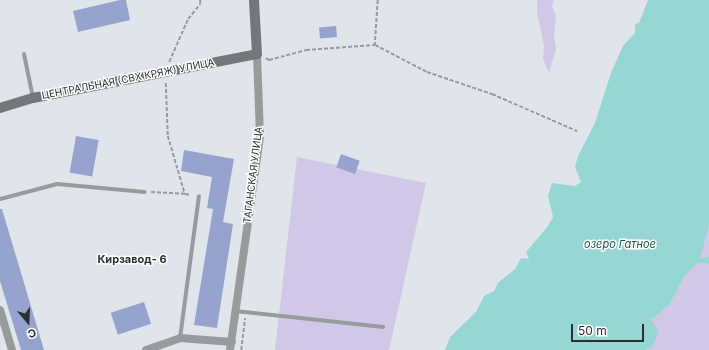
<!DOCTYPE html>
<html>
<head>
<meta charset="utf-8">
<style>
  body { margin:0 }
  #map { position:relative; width:709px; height:350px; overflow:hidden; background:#dfe5eb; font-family:Inter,sans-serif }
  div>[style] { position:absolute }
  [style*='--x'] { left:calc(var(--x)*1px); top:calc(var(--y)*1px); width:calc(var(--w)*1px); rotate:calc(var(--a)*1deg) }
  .green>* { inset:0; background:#d1c8e7 }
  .water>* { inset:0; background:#97d7d3 }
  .building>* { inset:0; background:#97a3cf; transform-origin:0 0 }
  .path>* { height:1.5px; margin-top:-0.75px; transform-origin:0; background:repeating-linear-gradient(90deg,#959a9f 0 4px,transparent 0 6px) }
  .service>* { height:4px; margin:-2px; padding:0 2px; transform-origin:2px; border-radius:2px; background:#979b9c }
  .minor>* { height:8px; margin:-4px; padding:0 4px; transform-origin:4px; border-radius:4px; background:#979b9c }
  .secondary>* { height:10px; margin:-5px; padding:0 5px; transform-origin:5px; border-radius:5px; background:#727879 }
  span { translate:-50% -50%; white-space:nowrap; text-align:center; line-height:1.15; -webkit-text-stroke:3px #fff; paint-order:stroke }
  .street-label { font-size:10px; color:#2c2f31 }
  .water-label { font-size:11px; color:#1f5553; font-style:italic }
  .neighbourhood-label { font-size:11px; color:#2c2f31; font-weight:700 }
  .north { position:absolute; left:8px; top:302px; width:40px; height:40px; -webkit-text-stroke:3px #fff; paint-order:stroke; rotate:161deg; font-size:11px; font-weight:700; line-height:16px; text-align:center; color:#2c2f31 }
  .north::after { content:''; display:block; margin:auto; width:14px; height:18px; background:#2c2f31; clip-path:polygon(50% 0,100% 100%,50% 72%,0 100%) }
  .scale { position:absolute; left:571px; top:324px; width:73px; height:18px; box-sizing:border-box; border:2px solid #2c2f31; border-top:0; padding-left:5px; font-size:12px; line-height:14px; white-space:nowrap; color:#2c2f31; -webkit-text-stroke:3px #fff; paint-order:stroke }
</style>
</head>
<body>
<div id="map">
  <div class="green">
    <i style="clip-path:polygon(537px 0,554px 0,552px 6px,556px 16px,554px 35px,556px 49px,549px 73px,543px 59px,544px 45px,537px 13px)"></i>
    <i style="clip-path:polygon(297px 157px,426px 183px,389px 350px,275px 350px)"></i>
    <i style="clip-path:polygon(709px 225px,709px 256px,700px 259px,706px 231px)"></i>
    <i style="clip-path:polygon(697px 263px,709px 264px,709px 350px,646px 350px,652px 347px,651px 320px,670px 304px,684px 277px)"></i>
  </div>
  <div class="water">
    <i style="clip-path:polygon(648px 0,709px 0,709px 225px,700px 259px,709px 256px,709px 264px,697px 263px,684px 277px,670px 304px,651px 320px,659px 331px,652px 347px,646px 350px,445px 350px,450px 337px,476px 312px,484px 296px,494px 291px,498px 283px,515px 269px,521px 258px,529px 259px,526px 252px,548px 226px,553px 217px,548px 196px,552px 183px,575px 186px,581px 182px,575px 167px,578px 156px,595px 123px,611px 73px,623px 46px,635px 33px,635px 24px,639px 23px)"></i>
  </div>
  <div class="building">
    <i style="clip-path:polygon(120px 0,126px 0,130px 20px,78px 32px,73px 11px)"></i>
    <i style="left:336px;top:26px;width:11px;height:17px;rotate:85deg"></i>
    <i style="left:76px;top:136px;width:23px;height:37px;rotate:10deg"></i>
    <i style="clip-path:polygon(184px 150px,234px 159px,223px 222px,233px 224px,217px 328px,194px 325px,213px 209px,207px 208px,212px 177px,181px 171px)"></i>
    <i style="left:341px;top:154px;width:20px;height:14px;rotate:20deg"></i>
    <i style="clip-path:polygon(0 209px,2px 209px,44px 350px,21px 350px,0 281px)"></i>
    <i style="left:144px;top:302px;width:23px;height:35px;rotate:72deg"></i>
  </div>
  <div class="path">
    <i style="--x:378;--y:0;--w:45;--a:93.8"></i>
    <i style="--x:375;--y:45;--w:59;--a:27.4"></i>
    <i style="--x:427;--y:72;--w:69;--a:18.7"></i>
    <i style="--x:492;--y:94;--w:93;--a:23.5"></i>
    <i style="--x:266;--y:58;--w:4;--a:34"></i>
    <i style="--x:269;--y:60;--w:38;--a:-15"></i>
    <i style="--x:306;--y:50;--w:69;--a:-4.1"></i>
    <i style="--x:169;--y:62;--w:47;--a:-66.2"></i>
    <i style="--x:188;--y:19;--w:19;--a:-51"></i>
    <i style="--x:200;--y:4;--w:4;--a:-90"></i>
    <i style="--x:166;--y:83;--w:53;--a:87.8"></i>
    <i style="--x:168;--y:136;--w:60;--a:73.7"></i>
    <i style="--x:185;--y:194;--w:6;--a:9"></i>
    <i style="--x:151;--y:192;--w:34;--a:3"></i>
    <i style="--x:241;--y:350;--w:32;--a:-83"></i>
  </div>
  <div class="service">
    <i style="--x:24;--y:54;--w:45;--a:78.4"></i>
    <i style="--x:0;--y:199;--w:59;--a:-14.7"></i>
    <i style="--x:57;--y:184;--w:88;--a:5.2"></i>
    <i style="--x:235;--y:311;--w:149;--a:6.2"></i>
    <i style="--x:180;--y:338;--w:143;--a:-82.4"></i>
  </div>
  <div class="minor">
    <i style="--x:0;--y:310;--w:42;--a:73.3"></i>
    <i style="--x:146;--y:350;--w:36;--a:-19"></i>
    <i style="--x:180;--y:338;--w:52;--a:4.4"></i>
    <i style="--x:230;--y:350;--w:216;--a:-82"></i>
    <i style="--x:260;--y:136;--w:82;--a:-92.1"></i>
  </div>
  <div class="secondary">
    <i style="--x:0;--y:108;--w:34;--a:-17"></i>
    <i style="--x:33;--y:98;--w:228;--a:-11.1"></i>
    <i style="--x:257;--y:54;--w:54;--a:-93.2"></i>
  </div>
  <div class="street-label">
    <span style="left:128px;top:79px;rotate:-11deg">ЦЕНТРАЛЬНАЯ (СВХ КРЯЖ) УЛИЦА</span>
    <span style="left:253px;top:175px;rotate:-83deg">ТАГАНСКАЯ УЛИЦА</span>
  </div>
  <div class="water-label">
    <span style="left:620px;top:244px">озеро Гатное</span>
  </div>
  <div class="neighbourhood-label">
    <span style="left:132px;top:259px">Кирзавод- 6</span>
  </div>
  <div class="north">С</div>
  <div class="scale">50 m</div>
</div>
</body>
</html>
